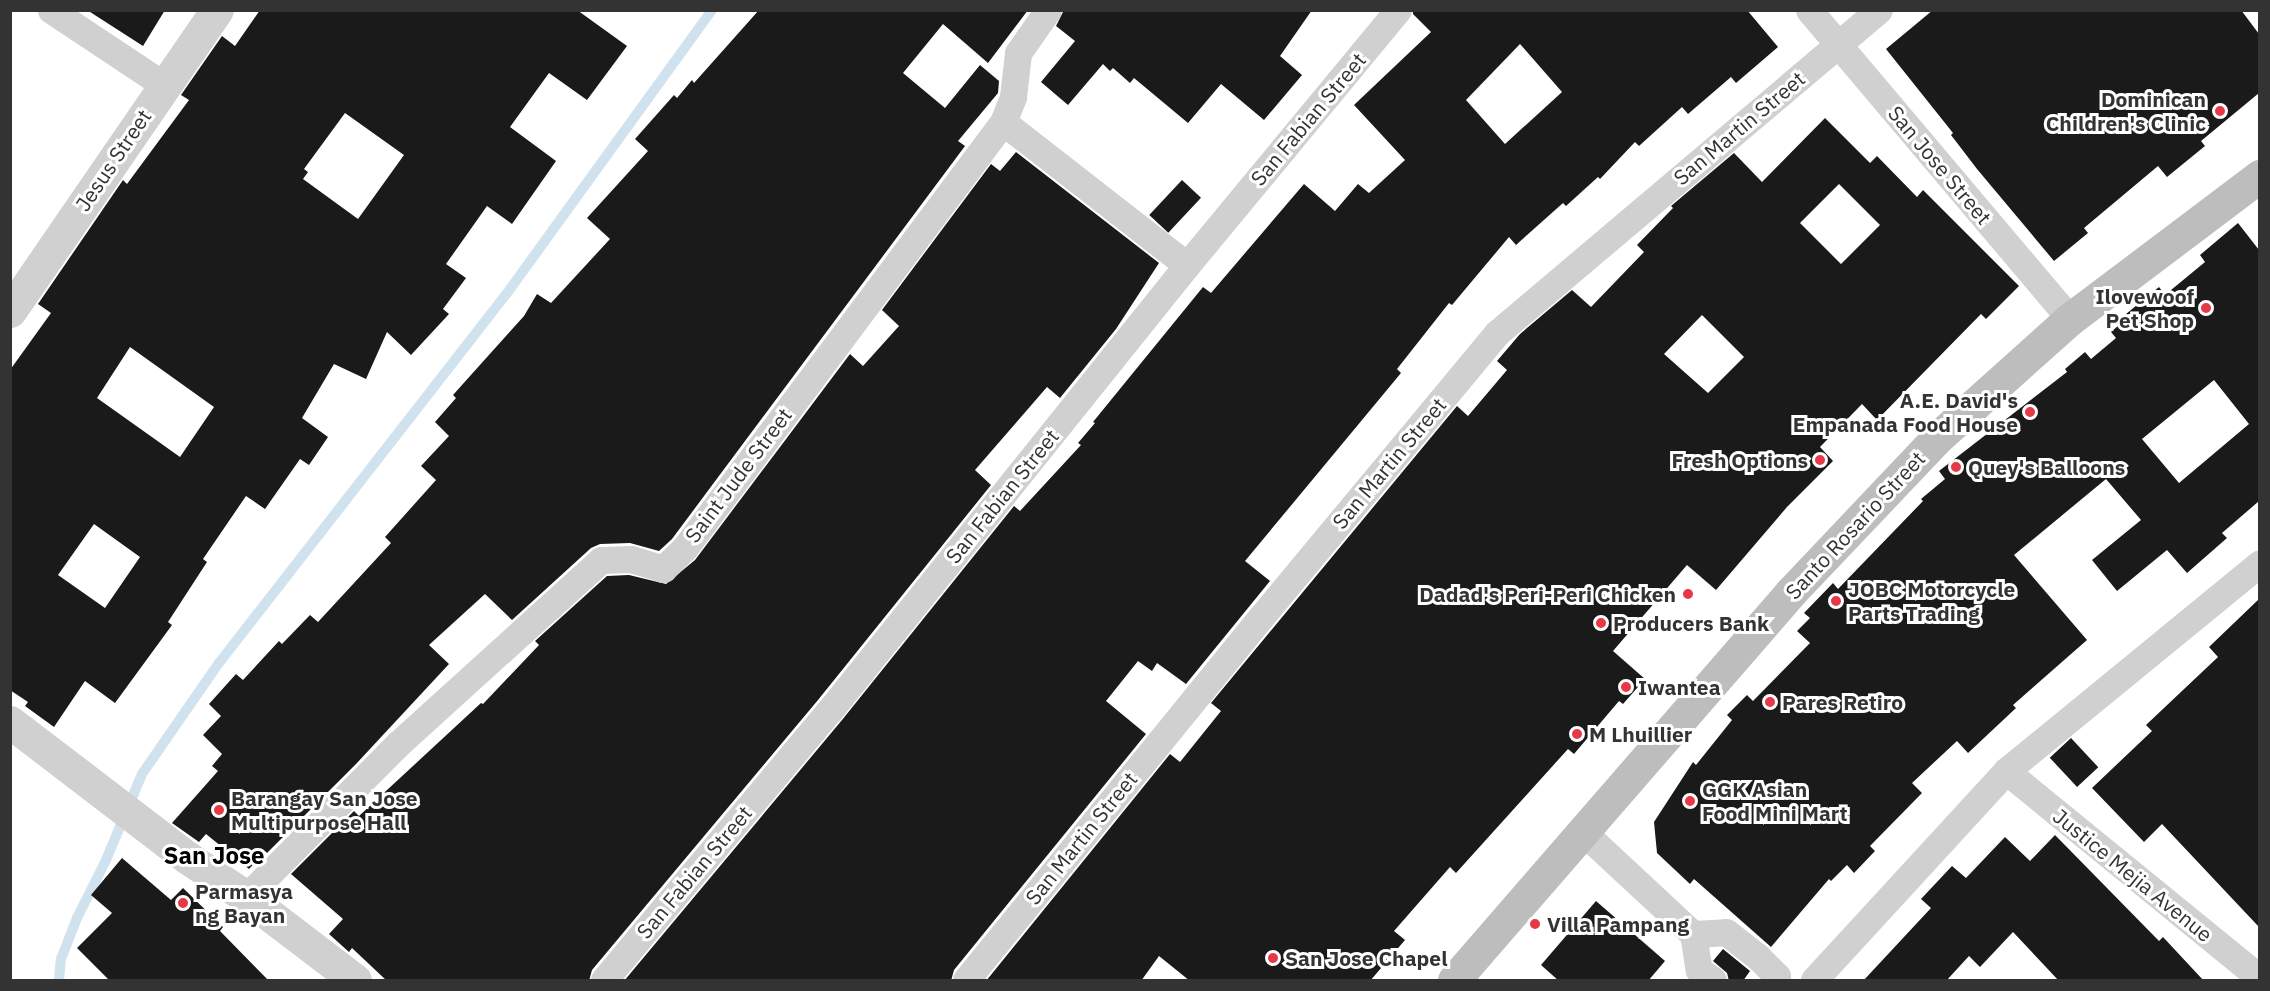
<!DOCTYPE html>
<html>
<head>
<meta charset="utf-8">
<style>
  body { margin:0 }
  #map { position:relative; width:2270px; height:991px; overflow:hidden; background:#fff; font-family:"IBM Plex Sans",sans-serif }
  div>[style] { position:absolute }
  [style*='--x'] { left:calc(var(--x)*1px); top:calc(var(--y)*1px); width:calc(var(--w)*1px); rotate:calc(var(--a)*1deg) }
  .stream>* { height:10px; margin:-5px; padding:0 5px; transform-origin:5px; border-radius:5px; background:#cfe2ee }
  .building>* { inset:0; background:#1a1a1a; transform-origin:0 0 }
  .minor>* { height:27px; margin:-13.5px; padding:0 13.5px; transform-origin:13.5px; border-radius:13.5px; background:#d0d0d0 }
  .tertiary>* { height:33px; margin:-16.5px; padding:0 16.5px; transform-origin:16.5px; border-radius:16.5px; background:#d0d0d0 }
  .secondary>* { height:33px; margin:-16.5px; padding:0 16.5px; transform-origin:16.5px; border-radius:16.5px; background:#bdbdbd }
  .dots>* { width:16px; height:16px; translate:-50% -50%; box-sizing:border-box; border:3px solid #fff; border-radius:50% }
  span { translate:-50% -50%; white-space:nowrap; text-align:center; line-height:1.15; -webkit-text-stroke:6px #fff; paint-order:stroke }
  .poi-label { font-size:21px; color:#333; font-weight:700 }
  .right { translate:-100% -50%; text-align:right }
  .left { translate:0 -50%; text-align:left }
  .street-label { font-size:21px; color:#333 }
  .quarter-label { font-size:24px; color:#000; font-weight:700 }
  .frame { position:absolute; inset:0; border:12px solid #333; pointer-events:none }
</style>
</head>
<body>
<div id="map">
  <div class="stream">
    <i style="--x:59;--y:980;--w:21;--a:-85"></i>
    <i style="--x:61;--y:959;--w:44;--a:-68.7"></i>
    <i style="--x:77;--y:918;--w:65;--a:-63.4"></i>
    <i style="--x:106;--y:860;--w:93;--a:-67.3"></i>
    <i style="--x:142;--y:774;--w:135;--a:-55.3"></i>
    <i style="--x:219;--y:663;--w:474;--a:-52.1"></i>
    <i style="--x:510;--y:289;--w:344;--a:-54.1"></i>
  </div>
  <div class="building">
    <i style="clip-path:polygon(87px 10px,165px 10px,143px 46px)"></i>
    <i style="clip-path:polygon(evenodd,260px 10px,577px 10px,627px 46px,587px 100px,549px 73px,510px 127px,556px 161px,512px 224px,487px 206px,446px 264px,466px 278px,443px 309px,449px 314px,411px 355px,387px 332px,366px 379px,334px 364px,302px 418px,328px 437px,309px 465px,300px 459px,265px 509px,246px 496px,203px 559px,207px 562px,168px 622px,172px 625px,115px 703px,85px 681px,54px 727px,25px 706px,28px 702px,10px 690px,10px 370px,51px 313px,38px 304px,123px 180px,127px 184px,189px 100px,181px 95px,222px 36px,235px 46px,260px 10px,345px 113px,404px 155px,358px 219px,303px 179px,308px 172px,304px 169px,345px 113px,260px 10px,130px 347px,214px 407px,180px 457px,97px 398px,130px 347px,260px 10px,94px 524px,140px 557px,105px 608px,58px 575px,94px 524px)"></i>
    <i style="clip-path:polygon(759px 10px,1028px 10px,988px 63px,943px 24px,903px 73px,945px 108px,980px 65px,999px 81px,998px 93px,958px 141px,965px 146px,672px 539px,659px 551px,630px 543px,600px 544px,591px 548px,512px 620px,485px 594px,429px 645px,449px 664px,356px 764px,267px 853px,265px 851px,249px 869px,206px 834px,199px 842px,172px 823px,218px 771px,212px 766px,222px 754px,203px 735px,221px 716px,209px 704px,236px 674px,243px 680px,279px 641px,282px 644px,310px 615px,318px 622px,391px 543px,385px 537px,436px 480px,421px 466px,449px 436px,435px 422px,456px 398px,453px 395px,524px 316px,537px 294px,551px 303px,610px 239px,587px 218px,648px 151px,635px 139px,674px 95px,677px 98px,692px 80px,694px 83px)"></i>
    <i style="clip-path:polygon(1064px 10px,1312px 10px,1280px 56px,1302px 75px,1264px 120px,1221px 84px,1188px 123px,1134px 78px,1130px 83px,1113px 68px,1110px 71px,1103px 64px,1068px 105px,1041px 82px,1075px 41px,1056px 26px)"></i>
    <i style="clip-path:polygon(evenodd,1413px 10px,1747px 10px,1778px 47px,1736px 83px,1731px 77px,1688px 114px,1682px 107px,1639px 146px,1635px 142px,1600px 179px,1598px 177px,1566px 206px,1563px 203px,1516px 245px,1509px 237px,1452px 305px,1449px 303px,1397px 369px,1401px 373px,1245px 561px,1270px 581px,1186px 684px,1157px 663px,1152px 671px,1138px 661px,1106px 701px,1146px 734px,954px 970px,951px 981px,624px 981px,842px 720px,1014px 506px,1020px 511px,1081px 445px,1078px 443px,1095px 423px,1093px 422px,1203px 287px,1211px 293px,1304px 184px,1335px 211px,1358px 184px,1369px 193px,1405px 160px,1354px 105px,1431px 32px,1413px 14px,1413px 10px,1520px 44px,1562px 92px,1505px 144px,1466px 100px,1520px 44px)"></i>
    <i style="clip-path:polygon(1933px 10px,2241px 10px,2259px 34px,2259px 93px,2201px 141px,2205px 146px,2167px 177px,2158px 166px,2084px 228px,2088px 233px,2054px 261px,1977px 169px,1951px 135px,1953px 133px,1886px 49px)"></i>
    <i style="clip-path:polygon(evenodd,1825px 118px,1870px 163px,1877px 156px,1917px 197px,1923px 190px,2019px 286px,1986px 319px,1981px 314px,1877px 420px,1862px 404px,1820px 447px,1833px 461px,1787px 507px,1716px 590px,1687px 565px,1613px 651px,1645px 679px,1623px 704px,1619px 701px,1574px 754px,1568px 749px,1456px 873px,1450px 867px,1394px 931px,1405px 940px,1370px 981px,1190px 981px,1159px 956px,1141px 981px,986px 981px,1170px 754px,1180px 762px,1221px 711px,1211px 703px,1457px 406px,1468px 416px,1507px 370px,1497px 361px,1520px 334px,1572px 290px,1591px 307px,1644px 252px,1637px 245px,1673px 208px,1671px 206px,1734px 153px,1762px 182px,1825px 118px,1839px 184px,1880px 225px,1841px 264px,1800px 223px,1839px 184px,1825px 118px,1702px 315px,1744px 357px,1708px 393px,1664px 354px,1702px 315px)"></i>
    <i style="clip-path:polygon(1016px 152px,1159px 263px,1116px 329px,1060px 398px,1047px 387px,975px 470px,991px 485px,818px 700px,592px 970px,589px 981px,387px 981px,352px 948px,349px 952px,329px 934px,343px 919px,291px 874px,354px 811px,359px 816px,481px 703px,483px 704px,539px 645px,535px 641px,607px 576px,629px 575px,666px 584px,695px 560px,850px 354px,863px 366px,899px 326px,882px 310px,991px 164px,1000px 171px)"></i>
    <i style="left:1182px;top:180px;width:26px;height:48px;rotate:43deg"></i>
    <i style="clip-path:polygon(evenodd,2238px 223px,2259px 250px,2259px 501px,2222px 533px,2227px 538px,2187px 573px,2167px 550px,2117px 591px,2092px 560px,2141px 520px,2106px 479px,2014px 555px,2087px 640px,2013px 705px,2016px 708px,1968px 753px,1957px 741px,1912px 783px,1922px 793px,1870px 846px,1875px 851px,1854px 873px,1847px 865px,1831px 881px,1829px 879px,1771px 947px,1694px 879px,1690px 884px,1657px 853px,1654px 822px,1693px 762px,1696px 765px,1732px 720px,1727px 715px,1747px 695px,1753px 701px,1810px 643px,1797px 631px,1810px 618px,1804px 613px,1833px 583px,1838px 589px,1923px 501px,1921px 499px,1945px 479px,1939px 471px,2067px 372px,2065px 369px,2085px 352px,2091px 359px,2116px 338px,2111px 332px,2128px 317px,2126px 314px,2159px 287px,2165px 295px,2205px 262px,2200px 255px,2238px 223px,2214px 380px,2249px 424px,2179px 483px,2142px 439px,2214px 380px)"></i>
    <i style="clip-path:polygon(2259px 599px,2259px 927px,2162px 824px,2144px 842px,2092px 788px,2152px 731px,2146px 725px,2218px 657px,2209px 647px)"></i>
    <i style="left:2071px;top:738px;width:40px;height:29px;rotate:47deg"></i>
    <i style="clip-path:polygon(2055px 835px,2159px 941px,2163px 937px,2204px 981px,2059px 981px,2013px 932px,1980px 967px,1969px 956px,1946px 981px,1863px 981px,1931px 908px,1921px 899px,1952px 866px,1966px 878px,2005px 837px,2030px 861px)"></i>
    <i style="clip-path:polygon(122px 858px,171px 900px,183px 888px,223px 927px,220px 931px,269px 981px,110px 981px,77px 948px,112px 913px,91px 895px)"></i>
    <i style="clip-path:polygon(1596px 901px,1665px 961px,1648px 981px,1559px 981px,1541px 965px)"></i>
    <i style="clip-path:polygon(1723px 949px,1750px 971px,1743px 981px,1729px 981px,1727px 973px,1713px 961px)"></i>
  </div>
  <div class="minor">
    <i style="--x:51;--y:10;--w:136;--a:33.6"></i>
    <i style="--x:1809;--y:10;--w:404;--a:49.8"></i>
    <i style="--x:1003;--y:122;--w:233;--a:37.9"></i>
    <i style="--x:2006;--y:771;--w:328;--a:39.2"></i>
    <i style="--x:1582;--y:831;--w:151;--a:42.9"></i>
    <i style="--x:1693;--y:934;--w:36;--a:81"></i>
    <i style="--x:1699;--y:970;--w:17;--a:36"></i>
    <i style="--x:246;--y:897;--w:216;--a:-45.2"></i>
    <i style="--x:398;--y:744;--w:274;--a:-42.2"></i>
    <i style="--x:601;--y:560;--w:30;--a:-2"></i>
    <i style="--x:631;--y:559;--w:34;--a:17"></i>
    <i style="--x:663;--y:569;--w:29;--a:-44"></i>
    <i style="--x:684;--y:549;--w:533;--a:-53.24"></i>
    <i style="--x:1003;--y:122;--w:27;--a:-68"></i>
    <i style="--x:1013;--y:97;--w:44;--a:-83.5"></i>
    <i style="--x:1018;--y:53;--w:52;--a:-55.1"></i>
    <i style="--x:1693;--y:934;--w:33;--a:-3"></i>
    <i style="--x:1726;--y:932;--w:39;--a:38"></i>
    <i style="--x:1757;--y:956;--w:28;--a:45"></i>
    <i style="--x:1777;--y:976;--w:4;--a:90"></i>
    <i style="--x:604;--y:980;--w:352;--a:-50.1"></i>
    <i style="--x:830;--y:710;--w:571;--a:-51.26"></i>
    <i style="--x:1187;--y:265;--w:331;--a:-50.4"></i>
    <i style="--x:966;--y:980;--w:469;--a:-50.9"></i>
    <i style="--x:1262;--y:616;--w:368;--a:-50.3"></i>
    <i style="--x:1497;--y:333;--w:500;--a:-40.22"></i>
    <i style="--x:1814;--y:980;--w:284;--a:-47.4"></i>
    <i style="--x:2006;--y:771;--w:328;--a:-39.3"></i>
  </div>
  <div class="tertiary">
    <i style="--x:10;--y:311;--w:365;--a:-55.5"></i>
    <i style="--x:10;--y:722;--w:224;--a:37.4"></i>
    <i style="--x:188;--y:858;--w:70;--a:33.9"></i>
    <i style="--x:246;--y:897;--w:137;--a:37.3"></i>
  </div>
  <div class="secondary">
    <i style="--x:1454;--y:980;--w:514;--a:-49.02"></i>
    <i style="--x:1791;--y:592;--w:209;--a:-46.5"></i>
    <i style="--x:1935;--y:440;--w:181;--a:-41.9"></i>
    <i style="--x:2070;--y:319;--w:238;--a:-37"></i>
  </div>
  <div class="dots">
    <i style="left:2220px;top:111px;background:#e63946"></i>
    <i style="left:2206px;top:308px;background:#e63946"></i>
    <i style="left:2030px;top:412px;background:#e63946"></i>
    <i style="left:1820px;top:460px;background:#e63946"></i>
    <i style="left:1956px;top:467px;background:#e63946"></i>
    <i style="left:1688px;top:594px;background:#e63946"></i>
    <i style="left:1836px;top:601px;background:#e63946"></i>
    <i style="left:1601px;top:623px;background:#e63946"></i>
    <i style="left:1626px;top:687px;background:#e63946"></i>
    <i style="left:1770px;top:702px;background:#e63946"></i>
    <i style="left:1577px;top:734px;background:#e63946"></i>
    <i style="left:1690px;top:801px;background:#e63946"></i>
    <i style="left:219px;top:810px;background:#e63946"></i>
    <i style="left:183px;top:903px;background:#e63946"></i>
    <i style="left:1535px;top:924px;background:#e63946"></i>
    <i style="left:1273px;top:958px;background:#e63946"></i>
  </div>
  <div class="poi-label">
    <span class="right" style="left:2206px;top:111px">Dominican<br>Children's Clinic</span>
    <span class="right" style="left:2194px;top:308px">Ilovewoof<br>Pet Shop</span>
    <span class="right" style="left:2018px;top:412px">A.E. David's<br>Empanada Food House</span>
    <span class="right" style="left:1808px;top:460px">Fresh Options</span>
    <span class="left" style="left:1968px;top:467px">Quey's Balloons</span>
    <span class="left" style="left:1848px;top:601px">JOBC Motorcycle<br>Parts Trading</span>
    <span class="right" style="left:1676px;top:594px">Dadad's Peri-Peri Chicken</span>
    <span class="left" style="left:1613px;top:623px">Producers Bank</span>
    <span class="left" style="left:1638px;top:687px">Iwantea</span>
    <span class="left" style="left:1782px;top:702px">Pares Retiro</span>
    <span class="left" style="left:1589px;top:734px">M Lhuillier</span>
    <span class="left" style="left:1702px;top:801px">GGK Asian<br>Food Mini Mart</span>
    <span class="left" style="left:231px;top:810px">Barangay San Jose<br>Multipurpose Hall</span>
    <span class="left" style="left:195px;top:903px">Parmasya<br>ng Bayan</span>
    <span class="left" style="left:1547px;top:924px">Villa Pampang</span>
    <span class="left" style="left:1285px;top:958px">San Jose Chapel</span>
  </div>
  <div class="street-label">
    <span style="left:1308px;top:119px;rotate:-50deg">San Fabian Street</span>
    <span style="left:1739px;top:128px;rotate:-40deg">San Martin Street</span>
    <span style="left:113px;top:160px;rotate:-56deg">Jesus Street</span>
    <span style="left:1940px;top:165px;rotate:50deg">San Jose Street</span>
    <span style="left:1389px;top:463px;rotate:-50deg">San Martin Street</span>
    <span style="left:738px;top:475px;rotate:-53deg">Saint Jude Street</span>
    <span style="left:1002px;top:496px;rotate:-51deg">San Fabian Street</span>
    <span style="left:1855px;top:525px;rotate:-47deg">Santo Rosario Street</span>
    <span style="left:1081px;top:838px;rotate:-51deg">San Martin Street</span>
    <span style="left:694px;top:872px;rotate:-50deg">San Fabian Street</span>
    <span style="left:2133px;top:875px;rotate:39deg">Justice Mejia Avenue</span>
  </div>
  <div class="quarter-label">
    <span style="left:214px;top:856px">San Jose</span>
  </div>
  <div class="frame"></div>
</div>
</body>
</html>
